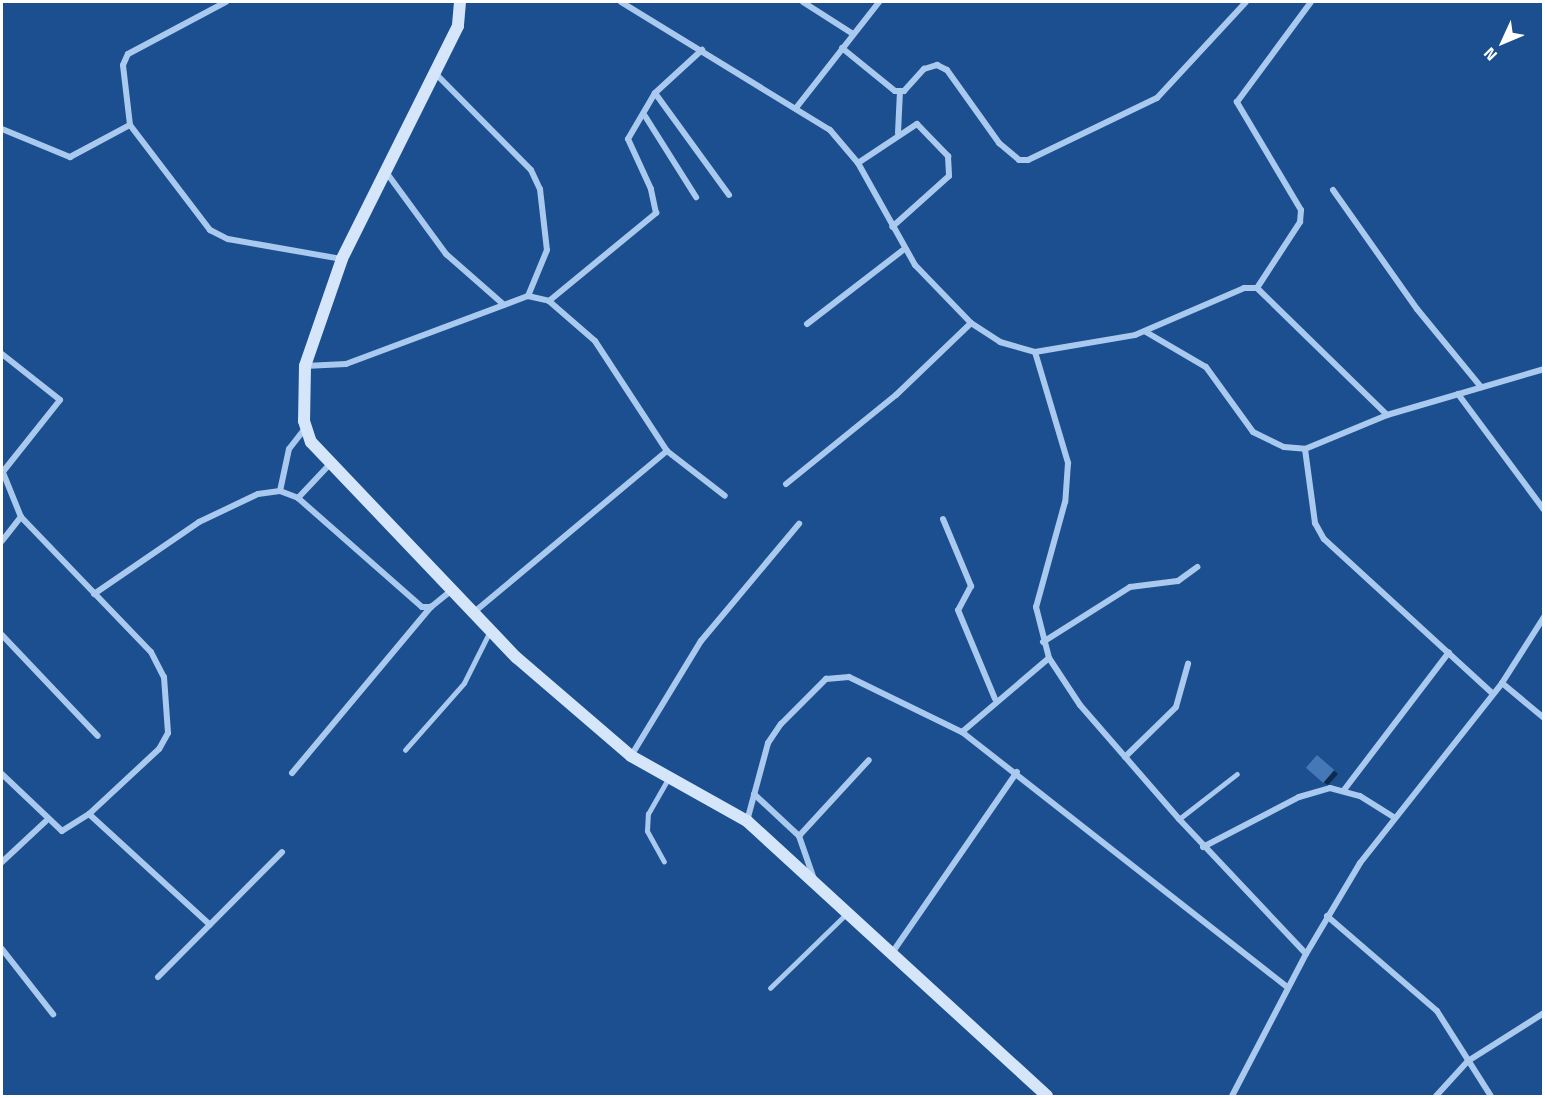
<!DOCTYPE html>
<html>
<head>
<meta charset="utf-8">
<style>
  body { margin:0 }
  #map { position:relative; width:1545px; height:1098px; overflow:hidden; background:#1b4f8f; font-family:"Titillium Web",sans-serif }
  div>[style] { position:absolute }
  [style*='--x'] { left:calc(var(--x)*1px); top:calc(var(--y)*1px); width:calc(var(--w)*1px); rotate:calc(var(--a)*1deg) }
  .shadow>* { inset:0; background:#0007 }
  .building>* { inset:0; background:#4478b7; transform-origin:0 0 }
  .lane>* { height:4.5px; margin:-2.25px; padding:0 2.25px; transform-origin:2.25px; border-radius:2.25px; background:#a9c9ee }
  .street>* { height:6px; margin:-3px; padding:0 3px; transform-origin:3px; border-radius:3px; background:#a9c9ee }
  .secondary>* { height:12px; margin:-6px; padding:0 6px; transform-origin:6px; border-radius:6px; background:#d6e6fa }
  span { translate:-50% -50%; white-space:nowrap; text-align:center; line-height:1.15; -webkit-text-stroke:6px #1b4f8f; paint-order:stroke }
  .frame { position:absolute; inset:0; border:3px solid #fff; pointer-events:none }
  .north { position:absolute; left:1473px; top:12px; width:60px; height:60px; -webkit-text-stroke:4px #1b4f8f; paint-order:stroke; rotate:226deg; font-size:16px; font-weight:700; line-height:24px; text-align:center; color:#fff }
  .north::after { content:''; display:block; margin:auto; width:21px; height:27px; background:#fff; clip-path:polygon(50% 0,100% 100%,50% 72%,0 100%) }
</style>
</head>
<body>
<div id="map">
  <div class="shadow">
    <i style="clip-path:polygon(1322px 760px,1338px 774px,1328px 785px,1323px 782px)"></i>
  </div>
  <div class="building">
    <i style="left:1317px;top:755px;width:23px;height:17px;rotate:41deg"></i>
  </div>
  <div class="lane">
    <i style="--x:405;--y:750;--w:89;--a:-48.6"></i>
    <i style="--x:464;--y:683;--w:58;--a:-63.4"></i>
    <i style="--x:1179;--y:819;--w:73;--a:-37.8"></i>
    <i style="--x:664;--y:862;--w:35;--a:-119"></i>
    <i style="--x:647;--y:831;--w:17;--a:-87"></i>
    <i style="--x:648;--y:814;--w:40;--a:-60.3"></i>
    <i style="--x:770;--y:988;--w:106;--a:-44.2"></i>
  </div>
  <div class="street">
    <i style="--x:621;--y:2;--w:245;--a:31.5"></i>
    <i style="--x:830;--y:130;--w:43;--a:49.7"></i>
    <i style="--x:858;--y:163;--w:117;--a:60.8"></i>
    <i style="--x:915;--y:265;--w:81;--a:46"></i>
    <i style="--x:971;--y:323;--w:35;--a:33"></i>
    <i style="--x:1000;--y:342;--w:36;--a:16"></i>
    <i style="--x:1035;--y:352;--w:101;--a:-9.6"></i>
    <i style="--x:1135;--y:335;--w:119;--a:-23.3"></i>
    <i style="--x:1244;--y:288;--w:13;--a:0"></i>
    <i style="--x:1257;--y:288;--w:182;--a:44.3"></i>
    <i style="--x:803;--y:2;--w:59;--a:32.6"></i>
    <i style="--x:842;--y:48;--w:68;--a:39.1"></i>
    <i style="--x:895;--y:91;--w:9;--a:0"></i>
    <i style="--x:904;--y:91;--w:30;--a:-48"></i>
    <i style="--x:924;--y:69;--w:14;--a:-17"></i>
    <i style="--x:937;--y:65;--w:11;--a:27"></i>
    <i style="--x:947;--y:70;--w:90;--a:54.5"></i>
    <i style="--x:999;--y:143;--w:26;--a:40"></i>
    <i style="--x:1019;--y:160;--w:9;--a:0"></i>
    <i style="--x:1028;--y:160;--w:143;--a:-25.7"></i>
    <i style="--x:1157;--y:98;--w:131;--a:-47.2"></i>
    <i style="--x:435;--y:73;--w:136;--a:45.3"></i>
    <i style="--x:531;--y:170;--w:21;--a:65"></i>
    <i style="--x:540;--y:189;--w:61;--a:83.5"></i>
    <i style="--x:547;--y:250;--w:50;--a:112.4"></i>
    <i style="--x:655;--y:93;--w:126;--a:54"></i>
    <i style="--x:796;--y:108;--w:135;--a:-51.9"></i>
    <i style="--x:645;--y:116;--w:96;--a:57.8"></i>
    <i style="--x:130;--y:125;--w:60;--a:-96.7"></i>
    <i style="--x:123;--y:65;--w:12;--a:-66"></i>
    <i style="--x:128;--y:54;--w:111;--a:-28"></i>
    <i style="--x:2;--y:129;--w:74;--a:22.4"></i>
    <i style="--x:70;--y:157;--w:68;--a:-28.1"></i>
    <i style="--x:130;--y:125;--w:132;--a:52.7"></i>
    <i style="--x:210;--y:230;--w:20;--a:27"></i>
    <i style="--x:228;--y:239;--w:116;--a:10"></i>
    <i style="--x:898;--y:133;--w:42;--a:-87.3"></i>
    <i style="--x:858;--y:163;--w:71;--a:-33.5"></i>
    <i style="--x:917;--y:124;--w:45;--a:45.9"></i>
    <i style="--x:948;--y:156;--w:20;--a:87"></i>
    <i style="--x:949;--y:176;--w:76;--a:138.2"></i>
    <i style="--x:386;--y:172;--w:102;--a:53.8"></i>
    <i style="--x:446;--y:254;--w:77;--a:41.3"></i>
    <i style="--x:1333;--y:190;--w:146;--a:54.8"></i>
    <i style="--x:1417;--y:309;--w:101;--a:50.6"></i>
    <i style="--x:1257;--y:288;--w:79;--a:-56.9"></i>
    <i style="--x:1300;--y:222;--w:12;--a:-85"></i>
    <i style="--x:1301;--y:210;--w:126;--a:-120.7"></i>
    <i style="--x:1237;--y:102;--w:124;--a:-53.5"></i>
    <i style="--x:549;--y:301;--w:139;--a:-39.4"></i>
    <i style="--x:656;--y:213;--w:25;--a:-102"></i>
    <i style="--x:651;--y:189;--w:55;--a:-114.7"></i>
    <i style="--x:628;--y:139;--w:53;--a:-59.6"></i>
    <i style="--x:655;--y:93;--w:64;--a:-42.5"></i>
    <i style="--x:807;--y:324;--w:121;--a:-37.6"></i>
    <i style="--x:1146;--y:332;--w:69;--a:30.3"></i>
    <i style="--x:1206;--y:367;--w:80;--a:54.1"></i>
    <i style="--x:1253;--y:432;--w:34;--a:26"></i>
    <i style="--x:1284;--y:447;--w:21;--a:5"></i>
    <i style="--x:1305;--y:449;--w:89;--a:-22.5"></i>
    <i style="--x:1387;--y:415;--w:164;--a:-16.3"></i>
    <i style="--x:1035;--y:352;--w:116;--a:73.4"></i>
    <i style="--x:1068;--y:463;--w:39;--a:94"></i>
    <i style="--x:1065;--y:502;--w:109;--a:105.4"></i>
    <i style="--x:1036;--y:607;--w:53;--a:75.7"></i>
    <i style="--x:1049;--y:658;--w:56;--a:56.6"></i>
    <i style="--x:1080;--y:705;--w:151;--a:49"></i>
    <i style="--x:1179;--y:819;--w:185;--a:46.7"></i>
    <i style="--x:2;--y:354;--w:74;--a:38.4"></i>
    <i style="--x:60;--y:400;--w:93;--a:128.5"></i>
    <i style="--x:305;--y:366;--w:41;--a:-2.8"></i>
    <i style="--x:346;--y:364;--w:194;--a:-20.5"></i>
    <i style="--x:528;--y:296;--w:22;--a:13"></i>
    <i style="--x:549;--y:301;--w:61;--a:41"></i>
    <i style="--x:595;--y:341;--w:131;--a:56.8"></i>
    <i style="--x:667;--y:451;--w:73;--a:37.8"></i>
    <i style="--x:1458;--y:394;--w:144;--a:53.4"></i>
    <i style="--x:1305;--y:449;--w:75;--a:82.3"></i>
    <i style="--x:1315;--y:523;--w:18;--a:61"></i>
    <i style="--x:1324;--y:539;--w:229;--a:42.5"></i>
    <i style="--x:2;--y:470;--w:51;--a:68"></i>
    <i style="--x:21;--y:517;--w:187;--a:46.1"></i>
    <i style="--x:151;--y:652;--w:28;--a:63"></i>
    <i style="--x:164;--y:677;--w:56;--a:85.9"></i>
    <i style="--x:168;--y:733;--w:18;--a:119"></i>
    <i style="--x:159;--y:749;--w:96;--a:137.1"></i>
    <i style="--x:89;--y:814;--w:32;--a:148"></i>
    <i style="--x:62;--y:831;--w:83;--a:-136.5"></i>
    <i style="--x:786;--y:484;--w:141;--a:-39"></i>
    <i style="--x:896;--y:395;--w:104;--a:-43.8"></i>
    <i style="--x:280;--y:491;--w:43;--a:-77.9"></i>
    <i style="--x:289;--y:449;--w:28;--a:-52"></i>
    <i style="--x:298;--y:498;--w:45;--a:-46.8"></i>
    <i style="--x:943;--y:519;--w:73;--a:67.3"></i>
    <i style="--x:971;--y:586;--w:27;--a:118"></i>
    <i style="--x:958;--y:610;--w:96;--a:67.4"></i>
    <i style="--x:2;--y:541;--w:31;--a:-52"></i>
    <i style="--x:94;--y:594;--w:127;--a:-34.4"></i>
    <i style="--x:199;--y:522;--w:65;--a:-25.4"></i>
    <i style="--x:258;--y:494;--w:22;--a:-8"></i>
    <i style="--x:280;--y:491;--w:19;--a:21"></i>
    <i style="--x:298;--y:498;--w:165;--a:41.3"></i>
    <i style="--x:422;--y:607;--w:9;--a:0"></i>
    <i style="--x:431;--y:607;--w:26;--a:-39"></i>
    <i style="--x:473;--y:613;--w:253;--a:-39.9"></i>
    <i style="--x:2;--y:635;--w:139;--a:46.5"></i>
    <i style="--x:1043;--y:642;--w:103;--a:-32.3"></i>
    <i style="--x:1130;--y:587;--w:48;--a:-7.1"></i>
    <i style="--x:1178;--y:581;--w:24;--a:-36"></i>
    <i style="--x:1502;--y:683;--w:55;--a:39.8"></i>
    <i style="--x:962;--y:732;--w:114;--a:-40.4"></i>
    <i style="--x:631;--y:756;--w:135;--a:-58.7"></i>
    <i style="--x:701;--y:641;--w:153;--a:-50.1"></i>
    <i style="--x:1125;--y:757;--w:71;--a:-44.4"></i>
    <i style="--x:1176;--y:707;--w:45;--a:-74.4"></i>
    <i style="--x:292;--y:773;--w:217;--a:-50.1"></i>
    <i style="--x:1344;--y:790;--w:173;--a:-52.7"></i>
    <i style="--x:754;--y:794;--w:62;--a:43"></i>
    <i style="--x:799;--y:836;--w:46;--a:70.8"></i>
    <i style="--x:89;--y:814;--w:164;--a:42.5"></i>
    <i style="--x:747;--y:821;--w:81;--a:-74.9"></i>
    <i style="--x:768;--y:743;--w:23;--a:-56"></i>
    <i style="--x:781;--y:724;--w:64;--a:-45"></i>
    <i style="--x:826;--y:679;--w:23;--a:-5"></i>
    <i style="--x:849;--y:677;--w:126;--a:26"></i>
    <i style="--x:962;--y:732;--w:413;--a:38.1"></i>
    <i style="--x:799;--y:836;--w:103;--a:-47.4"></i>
    <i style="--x:1203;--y:847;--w:108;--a:-27.5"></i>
    <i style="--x:1299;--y:797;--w:32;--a:-16"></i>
    <i style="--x:1330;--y:788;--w:31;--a:15"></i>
    <i style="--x:1360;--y:796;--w:40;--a:32"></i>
    <i style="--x:2;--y:862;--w:60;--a:-43"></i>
    <i style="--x:1327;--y:916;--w:145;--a:40.8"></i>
    <i style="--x:1437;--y:1011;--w:101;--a:57.6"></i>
    <i style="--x:2;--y:949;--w:83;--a:51.9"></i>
    <i style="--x:892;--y:953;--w:220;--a:-55.4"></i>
    <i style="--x:158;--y:977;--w:176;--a:-45.2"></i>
    <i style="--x:1232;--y:1096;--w:160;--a:-62.5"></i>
    <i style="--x:1306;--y:954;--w:106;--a:-59.3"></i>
    <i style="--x:1360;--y:863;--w:229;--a:-51.7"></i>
    <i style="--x:1502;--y:683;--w:78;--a:-57.5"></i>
    <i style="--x:1436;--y:1096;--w:47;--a:-47.6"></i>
    <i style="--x:1468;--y:1061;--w:90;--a:-32.3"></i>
  </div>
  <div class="secondary">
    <i style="--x:460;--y:2;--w:24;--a:95"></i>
    <i style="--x:458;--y:26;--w:260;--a:116.5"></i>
    <i style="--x:342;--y:259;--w:113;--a:109.1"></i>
    <i style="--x:305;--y:366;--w:55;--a:91"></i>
    <i style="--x:304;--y:421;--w:22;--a:72"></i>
    <i style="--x:311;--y:442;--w:298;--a:46.4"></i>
    <i style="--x:517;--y:658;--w:150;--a:40.7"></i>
    <i style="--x:631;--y:756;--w:133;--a:29.3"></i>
    <i style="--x:747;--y:821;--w:407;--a:42.5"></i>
  </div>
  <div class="frame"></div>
  <div class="north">N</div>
</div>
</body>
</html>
